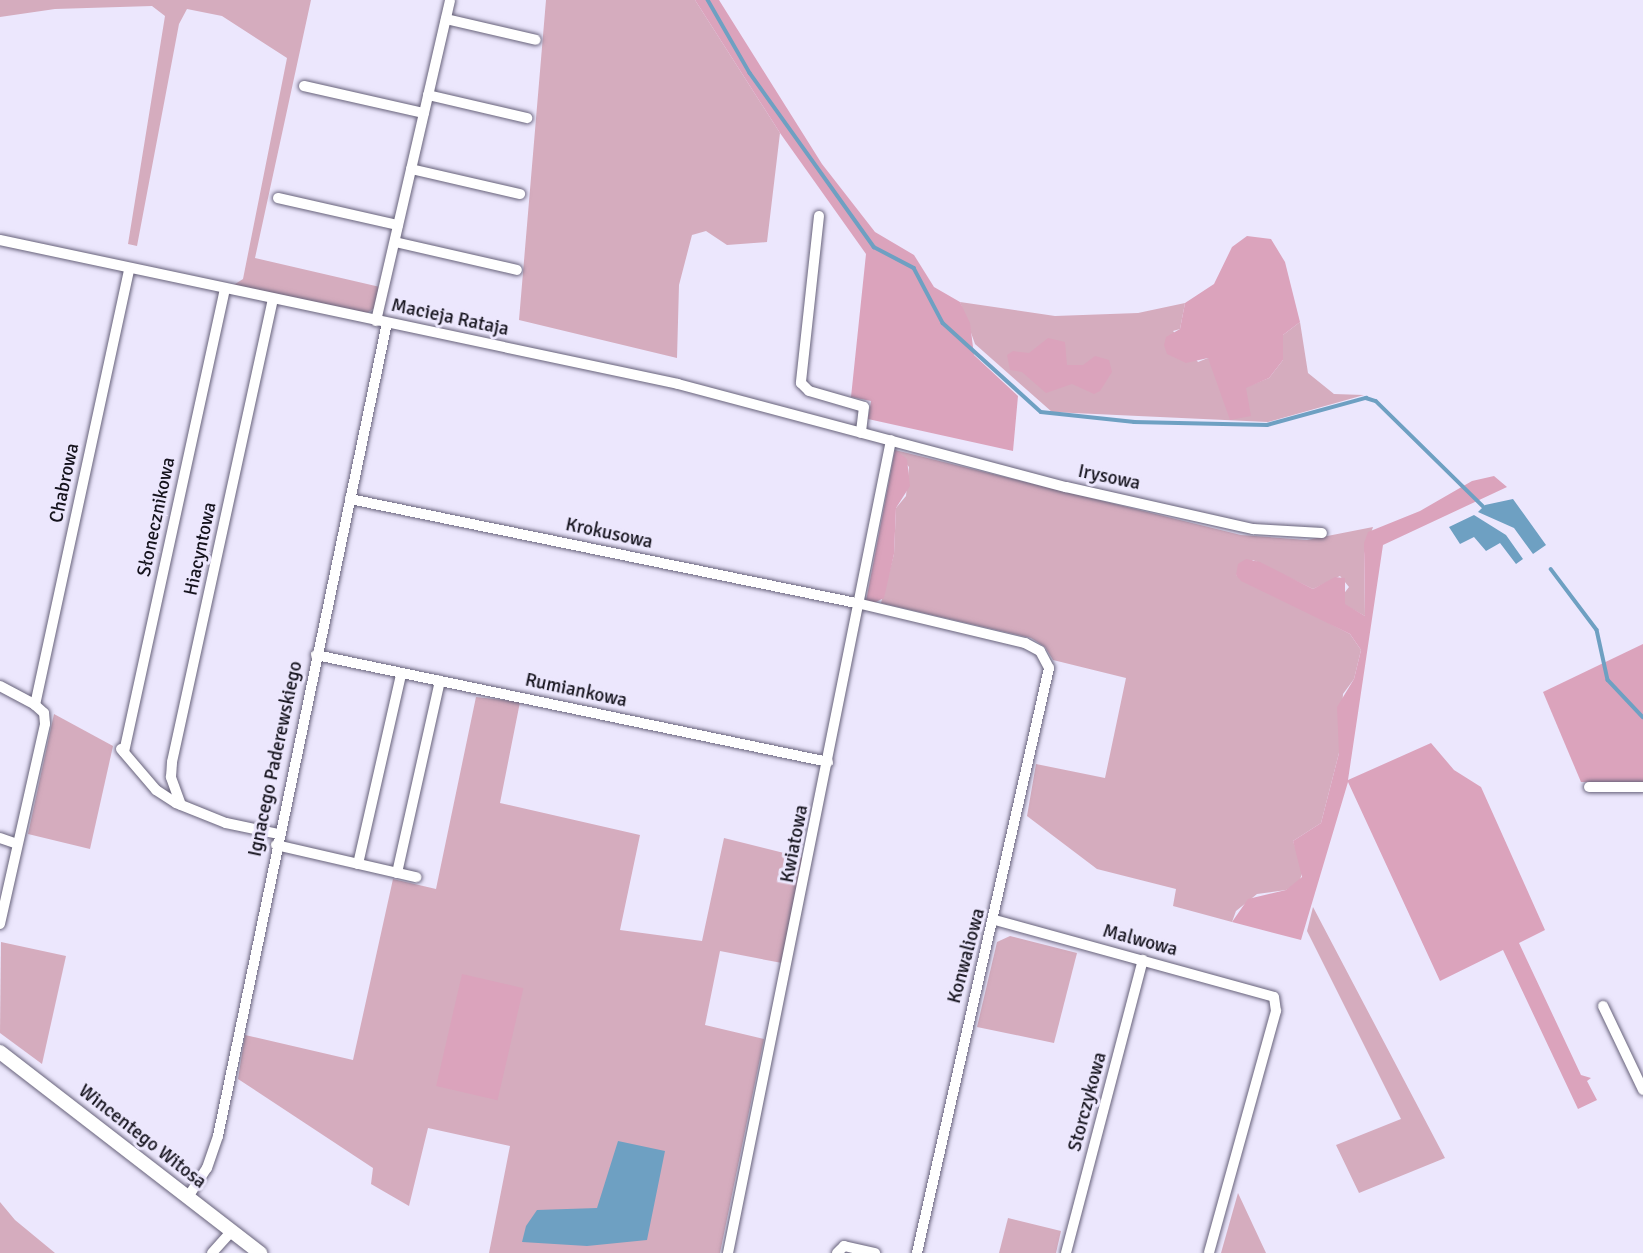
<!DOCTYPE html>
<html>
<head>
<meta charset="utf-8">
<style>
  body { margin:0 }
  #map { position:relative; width:1643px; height:1253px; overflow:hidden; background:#ece7fd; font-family:Signika,sans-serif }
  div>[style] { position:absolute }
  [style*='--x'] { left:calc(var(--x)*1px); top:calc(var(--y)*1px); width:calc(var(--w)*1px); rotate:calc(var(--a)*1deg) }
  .green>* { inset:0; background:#d5acbe }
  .forest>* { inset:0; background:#dba3bc; transform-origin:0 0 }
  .water>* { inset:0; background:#6ea0c2 }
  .stream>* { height:3.5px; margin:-1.75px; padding:0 1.75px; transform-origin:1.75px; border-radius:1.75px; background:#6ea0c2 }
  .roads { filter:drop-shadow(0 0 2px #67627a) drop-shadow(0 0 2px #67627a) }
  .street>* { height:10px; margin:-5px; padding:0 5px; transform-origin:5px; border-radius:5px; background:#fff }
  .secondary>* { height:14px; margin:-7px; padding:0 7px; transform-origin:7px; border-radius:7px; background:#fff }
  span { translate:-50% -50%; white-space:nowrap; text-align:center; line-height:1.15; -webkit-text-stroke:6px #ece7fd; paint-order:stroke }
  .street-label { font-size:19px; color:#15131d }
</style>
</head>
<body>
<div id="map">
  <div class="green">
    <i style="clip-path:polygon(0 0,311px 0,255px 258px,380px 287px,375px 308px,365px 314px,232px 286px,243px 279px,287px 58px,222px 16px,187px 9px,179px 24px,137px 246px,128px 244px,165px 16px,152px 6px,55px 9px,0 17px)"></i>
    <i style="clip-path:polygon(546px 0,695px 0,780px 133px,767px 242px,727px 245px,706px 231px,692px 235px,679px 285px,677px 358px,519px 320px)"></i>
    <i style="clip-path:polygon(960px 302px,1055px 316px,1138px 313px,1185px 303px,1180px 329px,1173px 331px,1198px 362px,1208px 358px,1246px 387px,1269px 378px,1283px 360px,1283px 335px,1300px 322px,1308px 373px,1334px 394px,1364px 395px,1268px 422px,1052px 412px,975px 344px)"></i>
    <i style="clip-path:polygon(895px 450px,1241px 535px,1307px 540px,1373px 527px,1364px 554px,1365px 616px,1345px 605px,1342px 596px,1349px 587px,1340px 576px,1313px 589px,1253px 560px,1236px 575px,1350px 634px,1361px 650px,1354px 679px,1343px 694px,1339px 753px,1321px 823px,1293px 841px,1303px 870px,1299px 883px,1286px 890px,1257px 894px,1236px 911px,1232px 922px,1173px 906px,1176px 889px,1097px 869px,1027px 816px,1036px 764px,1105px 778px,1126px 678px,1053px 660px,1045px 647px,1031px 638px,881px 603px,894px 554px,896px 508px,906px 496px,909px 467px)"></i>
    <i style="clip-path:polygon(476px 697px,520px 702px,500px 803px,640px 835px,620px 930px,702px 941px,724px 838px,804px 858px,782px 963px,720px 951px,705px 1025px,764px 1039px,720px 1253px,489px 1253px,510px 1146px,428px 1128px,409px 1206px,371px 1184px,373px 1168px,238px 1079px,245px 1035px,353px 1060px,393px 879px,436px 889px)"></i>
    <i style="clip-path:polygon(54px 714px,113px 746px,90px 849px,28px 834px)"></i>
    <i style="clip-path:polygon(1313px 907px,1445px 1158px,1359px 1193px,1336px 1145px,1401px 1119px,1307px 931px)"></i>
    <i style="clip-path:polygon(1010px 936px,1077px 953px,1054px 1043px,977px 1027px,997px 942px)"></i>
    <i style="clip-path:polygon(1px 942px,66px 956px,42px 1064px,0 1033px)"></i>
    <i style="clip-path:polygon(1238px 1193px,1266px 1253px,1221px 1253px)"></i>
    <i style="clip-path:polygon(0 1202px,15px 1220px,55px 1253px,0 1253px)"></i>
    <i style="clip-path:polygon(1008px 1218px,1061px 1231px,1056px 1253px,999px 1253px)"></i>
  </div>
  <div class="forest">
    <i style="clip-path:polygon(695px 0,719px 0,822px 164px,875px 232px,914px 255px,934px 287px,960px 302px,970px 323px,974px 355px,1018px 396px,1013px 451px,868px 419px,871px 401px,851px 397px,866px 254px,780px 133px)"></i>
    <i style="clip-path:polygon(1247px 236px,1271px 239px,1285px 262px,1300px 322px,1283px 335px,1283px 360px,1269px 378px,1246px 388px,1251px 416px,1230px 420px,1208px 358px,1186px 363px,1167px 354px,1164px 345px,1166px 337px,1180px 329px,1185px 303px,1214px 284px,1232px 247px)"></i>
    <i style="clip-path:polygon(1048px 338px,1065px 342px,1067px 365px,1083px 365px,1095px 356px,1109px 360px,1112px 372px,1100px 391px,1094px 394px,1072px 384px,1046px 393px,1022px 372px,1010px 370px,1007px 355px,1013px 351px,1029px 353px)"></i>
    <i style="clip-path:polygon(895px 450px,907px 459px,910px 486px,896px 508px,894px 554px,884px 598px,874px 603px,866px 601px)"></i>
    <i style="clip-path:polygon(1494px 476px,1507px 487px,1383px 545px,1348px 780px,1431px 743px,1454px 770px,1481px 787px,1545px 930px,1519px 943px,1581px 1075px,1591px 1078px,1587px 1081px,1597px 1100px,1578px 1109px,1503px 950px,1440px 981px,1348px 782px,1301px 940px,1232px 922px,1248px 899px,1286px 890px,1302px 877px,1293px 841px,1321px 823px,1339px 753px,1337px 707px,1354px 679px,1361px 650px,1350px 634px,1241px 581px,1236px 575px,1238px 564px,1246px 559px,1260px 562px,1313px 589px,1335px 577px,1345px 578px,1345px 604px,1365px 616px,1364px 543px,1368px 532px,1420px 511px,1472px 481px)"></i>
    <i style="clip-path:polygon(1643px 644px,1643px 782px,1581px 782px,1543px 692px)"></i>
    <i style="left:462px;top:974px;width:63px;height:115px;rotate:13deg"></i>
  </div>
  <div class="water">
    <i style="clip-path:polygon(1513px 499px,1546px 545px,1533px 554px,1514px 528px,1478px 512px,1485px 505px)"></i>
    <i style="clip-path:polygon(1474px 515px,1506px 535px,1523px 559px,1516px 564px,1500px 543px,1486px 551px,1474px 537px,1460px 544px,1449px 527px)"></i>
    <i style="clip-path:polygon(618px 1141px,665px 1151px,647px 1240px,587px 1246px,522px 1242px,526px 1226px,537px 1210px,597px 1208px)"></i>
  </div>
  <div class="stream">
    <i style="--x:708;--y:0;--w:84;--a:60.1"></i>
    <i style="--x:750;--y:73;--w:214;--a:54.5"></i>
    <i style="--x:874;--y:247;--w:45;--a:27.7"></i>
    <i style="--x:914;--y:268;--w:62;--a:62.2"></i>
    <i style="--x:943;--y:323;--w:132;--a:42.2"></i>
    <i style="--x:1041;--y:412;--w:94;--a:6.1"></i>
    <i style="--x:1134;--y:422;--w:133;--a:1.3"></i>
    <i style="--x:1267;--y:425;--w:103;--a:-15.3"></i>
    <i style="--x:1366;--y:398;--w:10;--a:17"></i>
    <i style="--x:1376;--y:401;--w:150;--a:44.5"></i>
    <i style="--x:1551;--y:569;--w:76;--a:53"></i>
    <i style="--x:1597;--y:630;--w:51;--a:77.6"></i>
    <i style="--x:1608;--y:680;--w:51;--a:46.6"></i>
  </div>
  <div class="roads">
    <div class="street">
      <i style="--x:446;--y:19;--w:92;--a:13.1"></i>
      <i style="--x:304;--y:86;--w:123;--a:12.7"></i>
      <i style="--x:428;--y:95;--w:102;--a:13.1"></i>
      <i style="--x:411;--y:169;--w:112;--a:12.9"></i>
      <i style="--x:278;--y:198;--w:123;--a:12.7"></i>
      <i style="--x:819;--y:216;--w:168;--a:96.2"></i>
      <i style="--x:801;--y:383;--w:11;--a:45"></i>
      <i style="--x:809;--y:391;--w:57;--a:16.2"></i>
      <i style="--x:864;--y:407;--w:26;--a:97"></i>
      <i style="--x:0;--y:240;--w:693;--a:11.99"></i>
      <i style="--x:678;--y:384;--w:401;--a:14.9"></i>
      <i style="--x:1066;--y:487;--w:192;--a:12.7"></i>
      <i style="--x:1253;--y:529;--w:69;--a:3.3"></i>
      <i style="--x:395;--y:242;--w:125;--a:12.9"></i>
      <i style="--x:376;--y:321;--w:329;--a:-77"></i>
      <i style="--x:350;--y:499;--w:522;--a:11.61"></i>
      <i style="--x:861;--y:604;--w:169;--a:13.4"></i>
      <i style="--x:1025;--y:643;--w:17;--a:28"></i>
      <i style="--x:1040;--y:651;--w:19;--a:62"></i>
      <i style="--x:1049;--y:668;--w:600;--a:102.72"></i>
      <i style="--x:316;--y:655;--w:523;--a:11.8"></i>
      <i style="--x:0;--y:686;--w:40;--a:28"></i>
      <i style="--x:35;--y:705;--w:446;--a:-77.8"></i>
      <i style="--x:121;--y:749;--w:54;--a:49.5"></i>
      <i style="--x:156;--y:790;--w:24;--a:33"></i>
      <i style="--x:176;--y:803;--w:54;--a:21.8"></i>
      <i style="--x:226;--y:823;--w:53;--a:11.9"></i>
      <i style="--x:124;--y:752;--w:474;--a:-77.7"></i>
      <i style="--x:1589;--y:787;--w:54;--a:0"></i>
      <i style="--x:181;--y:805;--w:30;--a:-110"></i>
      <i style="--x:171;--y:777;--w:15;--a:-86"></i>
      <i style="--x:172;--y:762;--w:474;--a:-77.7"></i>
      <i style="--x:0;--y:838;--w:18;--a:19"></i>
      <i style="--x:276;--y:845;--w:144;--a:12.9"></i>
      <i style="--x:358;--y:864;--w:195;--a:-77.2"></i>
      <i style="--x:397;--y:873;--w:197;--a:-77.4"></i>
      <i style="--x:995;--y:920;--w:289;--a:15.4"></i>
      <i style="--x:1274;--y:997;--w:14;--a:82"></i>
      <i style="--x:1276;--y:1011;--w:251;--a:105.5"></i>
      <i style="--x:0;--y:924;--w:205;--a:-77.3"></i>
      <i style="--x:45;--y:724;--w:11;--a:-95"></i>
      <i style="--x:44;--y:713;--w:12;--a:-138"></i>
      <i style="--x:1603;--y:1006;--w:93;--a:64.5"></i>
      <i style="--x:188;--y:1197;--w:35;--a:-57"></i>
      <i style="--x:207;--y:1168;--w:34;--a:-71"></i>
      <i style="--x:218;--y:1136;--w:830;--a:-78.26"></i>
      <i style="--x:212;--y:1253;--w:30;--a:-48"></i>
      <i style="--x:728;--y:1253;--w:829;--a:-78.66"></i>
      <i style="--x:837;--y:1253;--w:10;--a:-45"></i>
      <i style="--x:844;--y:1246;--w:32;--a:13"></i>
      <i style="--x:1066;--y:1253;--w:303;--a:-75.3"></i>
    </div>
    <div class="secondary">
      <i style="--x:0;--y:1052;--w:329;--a:37.7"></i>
    </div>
  </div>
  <div class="street-label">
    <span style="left:450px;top:318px;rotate:12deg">Macieja Rataja</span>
    <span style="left:1109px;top:478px;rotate:12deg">Irysowa</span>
    <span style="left:65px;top:483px;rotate:-78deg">Chabrowa</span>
    <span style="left:157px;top:517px;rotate:-78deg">Słonecznikowa</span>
    <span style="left:609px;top:534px;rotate:12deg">Krokusowa</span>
    <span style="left:201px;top:549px;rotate:-78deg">Hiacyntowa</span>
    <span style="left:576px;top:691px;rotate:12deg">Rumiankowa</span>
    <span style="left:276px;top:759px;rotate:-78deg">Ignacego Paderewskiego</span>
    <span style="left:795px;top:844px;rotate:-79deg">Kwiatowa</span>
    <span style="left:1140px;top:941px;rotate:15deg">Malwowa</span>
    <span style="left:967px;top:956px;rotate:-75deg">Konwaliowa</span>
    <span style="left:1088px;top:1102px;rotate:-75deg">Storczykowa</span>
    <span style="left:142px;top:1137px;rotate:38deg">Wincentego Witosa</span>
  </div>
</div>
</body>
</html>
